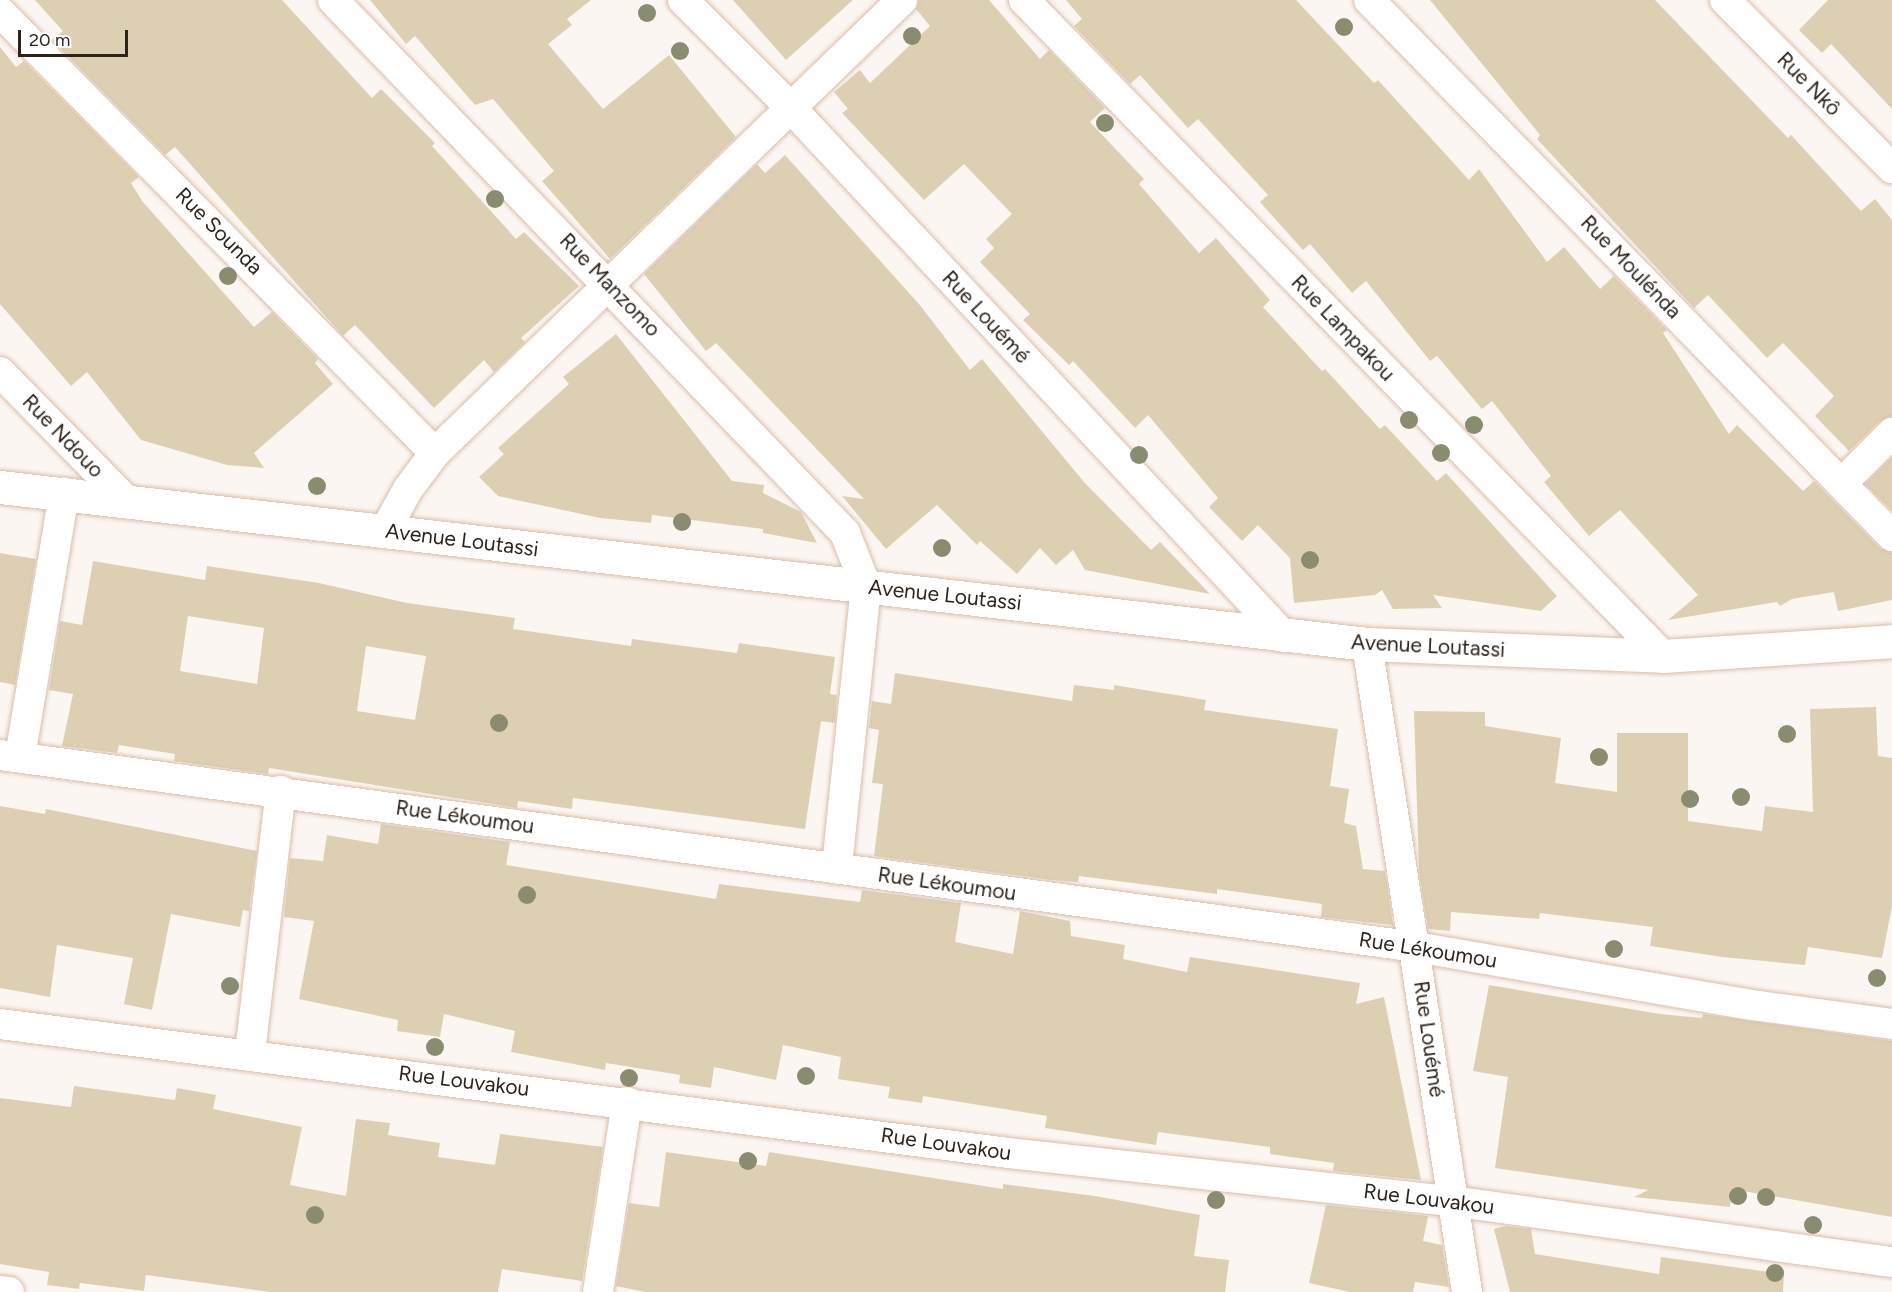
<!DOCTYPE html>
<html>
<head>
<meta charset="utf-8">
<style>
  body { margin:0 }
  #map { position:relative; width:1892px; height:1292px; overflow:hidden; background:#fcf6f2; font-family:Figtree,sans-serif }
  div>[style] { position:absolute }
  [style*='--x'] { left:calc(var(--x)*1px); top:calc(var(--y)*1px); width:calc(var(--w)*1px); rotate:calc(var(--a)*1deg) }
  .building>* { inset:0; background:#ddd0b2 }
  .roads { filter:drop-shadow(0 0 2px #dabda9) drop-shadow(0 0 2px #dabda9) }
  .minor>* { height:30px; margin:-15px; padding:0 15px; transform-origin:15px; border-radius:15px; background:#fff }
  .secondary>* { height:33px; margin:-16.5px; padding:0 16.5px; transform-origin:16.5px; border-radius:16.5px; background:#fff }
  .trees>* { width:18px; height:18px; margin:-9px; border-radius:50%; background:#8a8c70 }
  span { translate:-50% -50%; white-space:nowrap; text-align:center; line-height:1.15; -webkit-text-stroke:6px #fff; paint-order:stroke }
  .street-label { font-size:21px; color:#2e231b }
  .scale { position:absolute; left:18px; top:30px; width:110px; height:27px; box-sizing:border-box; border:3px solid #2e231b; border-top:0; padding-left:8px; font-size:18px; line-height:21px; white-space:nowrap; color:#2e231b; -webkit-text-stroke:4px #fff; paint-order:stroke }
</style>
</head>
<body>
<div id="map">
  <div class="building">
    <i style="clip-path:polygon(35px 0,282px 0,372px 98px,381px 89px,435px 143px,432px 146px,516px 239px,524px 232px,579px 286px,521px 338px,525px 342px,494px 372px,484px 360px,434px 408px,355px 325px,343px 336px,175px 147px,165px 155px,52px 40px,63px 31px)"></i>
    <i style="clip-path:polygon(370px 0,591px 0,567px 19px,572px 25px,548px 44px,603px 109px,669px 55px,736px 137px,610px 259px,542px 181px,554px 171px,493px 99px,475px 105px,415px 36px,406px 44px)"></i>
    <i style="clip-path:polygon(733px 0,853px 0,786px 60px)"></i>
    <i style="clip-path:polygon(919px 0,989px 0,1040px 59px,1049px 50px,1105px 108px,1090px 122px,1144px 179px,1139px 184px,1199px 253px,1216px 238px,1270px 300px,1263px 307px,1322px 371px,1325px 369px,1380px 429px,1385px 425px,1437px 481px,1446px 473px,1557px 596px,1541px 611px,1433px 595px,1442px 608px,1393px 609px,1382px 590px,1375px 595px,1294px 603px,1290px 558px,1258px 525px,1242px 541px,1209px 507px,1218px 498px,1148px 415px,1135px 428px,1073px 361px,1069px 365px,1023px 320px,1030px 314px,980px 262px,994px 248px,986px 239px,1012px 214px,964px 164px,924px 200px,842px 113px,848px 109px,834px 92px,860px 70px,870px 83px,930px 26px,916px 9px)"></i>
    <i style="clip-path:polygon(1066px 0,1296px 0,1374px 83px,1378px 80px,1469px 180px,1479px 169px,1547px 262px,1564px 247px,1600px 289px,1614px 276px,1667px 330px,1663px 333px,1729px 434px,1737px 425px,1803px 491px,1814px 481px,1880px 548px,1892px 553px,1892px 600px,1838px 611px,1834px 592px,1792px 599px,1780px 606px,1777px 602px,1668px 620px,1698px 595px,1620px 510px,1589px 536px,1544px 482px,1551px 476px,1492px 401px,1482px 409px,1437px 356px,1430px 361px,1366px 281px,1352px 293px,1310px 244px,1303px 250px,1260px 202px,1268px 195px,1198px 119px,1188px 128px,1140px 75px,1130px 84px,1074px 26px,1082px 19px)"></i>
    <i style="clip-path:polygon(1430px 0,1655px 0,1788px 138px,1791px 135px,1861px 211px,1875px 199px,1892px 220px,1892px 416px,1880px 421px,1841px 459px,1849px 451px,1815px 416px,1834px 396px,1783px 343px,1767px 358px,1708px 295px,1694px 308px,1537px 139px,1540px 135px)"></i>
    <i style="clip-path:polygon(1828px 0,1892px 0,1892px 109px,1831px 44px,1822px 53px,1799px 30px)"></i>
    <i style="clip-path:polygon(0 47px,16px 67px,24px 61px,139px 177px,131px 183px,143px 202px,254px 327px,272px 312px,318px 359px,315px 363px,333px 384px,254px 453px,264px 468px,227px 465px,141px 440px,87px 372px,71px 386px,0 304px)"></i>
    <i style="clip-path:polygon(785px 155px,919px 304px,970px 370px,982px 359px,1084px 482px,1151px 550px,1160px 542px,1210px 594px,1085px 570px,1073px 550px,1056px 565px,1040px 548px,1017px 574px,980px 541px,977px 545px,937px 505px,886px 549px,842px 496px,864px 499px,716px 343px,706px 351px,644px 274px,757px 164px,765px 173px)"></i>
    <i style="clip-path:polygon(616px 334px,732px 481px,764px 485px,763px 493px,801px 512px,817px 543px,763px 533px,763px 529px,652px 515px,651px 523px,600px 518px,498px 496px,479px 477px,504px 454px,498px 448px,569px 384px,563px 377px)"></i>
    <i style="clip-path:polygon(1892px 457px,1892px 511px,1865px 484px)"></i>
    <i style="clip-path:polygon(0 553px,36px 559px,15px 685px,0 682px)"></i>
    <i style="clip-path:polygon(evenodd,93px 561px,205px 580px,207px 566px,319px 583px,407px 603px,515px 618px,513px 629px,631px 646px,632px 639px,737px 653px,739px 643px,835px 657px,830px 694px,837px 695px,835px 723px,821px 721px,805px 829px,573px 798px,572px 809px,518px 801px,517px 808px,269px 768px,268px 774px,174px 761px,175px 754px,119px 745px,117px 753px,62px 746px,73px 694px,49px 690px,60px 621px,82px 625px,93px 561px,188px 616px,264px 628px,257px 684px,180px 671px,188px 616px,93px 561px,366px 646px,426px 656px,415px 720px,357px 711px,366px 646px)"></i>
    <i style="clip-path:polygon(895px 673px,1072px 701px,1074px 685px,1114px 690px,1114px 685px,1206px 700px,1204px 710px,1338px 729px,1330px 786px,1349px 789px,1344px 823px,1356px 826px,1363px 869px,1385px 871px,1393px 925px,1321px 917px,1322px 904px,1217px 889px,1217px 894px,1079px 876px,1078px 882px,1051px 880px,874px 856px,883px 784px,872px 783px,879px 730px,869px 728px,872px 701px,891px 704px)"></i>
    <i style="clip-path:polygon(1876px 707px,1878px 756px,1892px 758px,1892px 906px,1882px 958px,1808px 947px,1805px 965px,1722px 957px,1650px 946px,1653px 927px,1540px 913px,1539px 919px,1451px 912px,1450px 931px,1428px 929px,1419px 870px,1414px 711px,1485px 712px,1485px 726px,1561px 738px,1555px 783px,1617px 792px,1617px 733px,1688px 733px,1688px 821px,1762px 831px,1765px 806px,1813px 812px,1810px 709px)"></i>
    <i style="clip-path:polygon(0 806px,45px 814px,46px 809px,257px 851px,249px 911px,243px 910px,240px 927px,171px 914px,152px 1010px,124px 1004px,133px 958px,57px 945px,50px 997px,0 988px)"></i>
    <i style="clip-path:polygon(381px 824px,510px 842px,506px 865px,716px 899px,719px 884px,860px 902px,862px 890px,961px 903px,955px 942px,1013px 954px,1020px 911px,1070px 921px,1071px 936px,1125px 945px,1123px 959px,1187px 972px,1190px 957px,1360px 983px,1356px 1004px,1384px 997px,1421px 1180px,1333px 1171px,1334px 1163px,1270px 1154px,1270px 1147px,1158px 1132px,1156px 1145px,1045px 1128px,1047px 1116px,923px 1096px,922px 1103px,888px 1098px,890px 1087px,838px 1079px,841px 1057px,783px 1045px,776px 1080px,714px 1067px,711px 1088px,679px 1083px,680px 1075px,606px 1063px,605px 1070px,511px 1052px,515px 1031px,444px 1014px,440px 1037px,397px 1031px,398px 1020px,299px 999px,314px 921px,284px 917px,290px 858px,323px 861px,327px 835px,378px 844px)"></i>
    <i style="clip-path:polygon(1489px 985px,1660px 1014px,1702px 1018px,1703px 1014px,1892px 1041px,1892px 1217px,1732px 1189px,1730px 1207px,1634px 1197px,1648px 1190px,1495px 1168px,1508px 1077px,1473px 1071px)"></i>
    <i style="clip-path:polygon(74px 1086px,175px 1100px,177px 1088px,216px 1095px,213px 1109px,302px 1127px,290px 1185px,346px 1196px,356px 1119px,390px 1123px,388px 1135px,440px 1143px,438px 1157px,495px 1165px,500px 1134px,603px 1147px,582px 1281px,502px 1269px,498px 1292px,270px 1292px,146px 1275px,144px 1291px,80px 1283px,79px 1289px,47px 1285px,49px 1272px,0 1264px,0 1098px,71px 1107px)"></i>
    <i style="clip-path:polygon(666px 1152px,766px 1166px,769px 1152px,1003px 1189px,1003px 1184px,1095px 1196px,1200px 1215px,1194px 1256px,1229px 1260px,1225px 1292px,646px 1292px,616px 1286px,629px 1203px,659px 1207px)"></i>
    <i style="clip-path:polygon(1326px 1205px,1428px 1216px,1423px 1241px,1442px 1245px,1449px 1287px,1415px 1282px,1413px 1292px,1350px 1292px,1309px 1283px)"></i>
    <i style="clip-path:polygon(1506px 1226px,1531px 1229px,1535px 1254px,1659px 1274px,1661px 1257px,1784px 1274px,1783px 1292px,1510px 1292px,1494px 1229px)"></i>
  </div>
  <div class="roads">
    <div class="minor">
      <i style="--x:333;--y:0;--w:739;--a:46.15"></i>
      <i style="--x:845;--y:533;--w:57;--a:68.4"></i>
      <i style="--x:866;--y:586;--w:284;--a:95.9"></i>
      <i style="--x:683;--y:0;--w:153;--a:45"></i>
      <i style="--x:791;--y:108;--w:724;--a:46.96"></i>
      <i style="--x:1024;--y:0;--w:916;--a:45.75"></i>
      <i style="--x:1369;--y:0;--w:749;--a:45.7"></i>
      <i style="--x:1725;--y:0;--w:237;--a:45.2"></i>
      <i style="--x:0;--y:12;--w:619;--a:45.39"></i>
      <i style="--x:0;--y:372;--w:180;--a:45.5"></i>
      <i style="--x:1842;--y:483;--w:71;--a:-45"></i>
      <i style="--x:385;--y:531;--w:48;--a:-61.3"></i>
      <i style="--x:408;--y:489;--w:45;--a:-53.1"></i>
      <i style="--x:435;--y:453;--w:651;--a:-44.13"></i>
      <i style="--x:1367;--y:644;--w:656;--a:81.23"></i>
      <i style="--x:0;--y:755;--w:1429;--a:7.72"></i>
      <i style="--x:1416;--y:947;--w:341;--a:9.8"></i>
      <i style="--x:1752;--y:1005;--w:141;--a:7.7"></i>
      <i style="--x:20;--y:757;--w:268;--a:-80.5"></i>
      <i style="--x:0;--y:1024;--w:1016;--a:7.29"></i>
      <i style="--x:1008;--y:1153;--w:446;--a:6.2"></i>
      <i style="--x:1451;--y:1201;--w:445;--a:7.9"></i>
      <i style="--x:250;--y:1053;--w:264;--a:-83.3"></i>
      <i style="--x:0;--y:1291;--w:9;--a:6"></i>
      <i style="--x:598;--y:1292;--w:192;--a:-81.3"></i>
    </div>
    <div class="secondary">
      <i style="--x:0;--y:487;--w:1376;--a:6.55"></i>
      <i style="--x:1367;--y:644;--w:296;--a:2.3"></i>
      <i style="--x:1663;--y:656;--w:229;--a:-3.7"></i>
    </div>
  </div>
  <div class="trees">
    <i style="left:647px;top:13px"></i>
    <i style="left:1344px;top:27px"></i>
    <i style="left:912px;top:36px"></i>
    <i style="left:680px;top:51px"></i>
    <i style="left:1105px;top:123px"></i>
    <i style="left:495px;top:199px"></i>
    <i style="left:228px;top:276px"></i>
    <i style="left:1409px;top:420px"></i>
    <i style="left:1474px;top:425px"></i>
    <i style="left:1441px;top:453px"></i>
    <i style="left:1139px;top:455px"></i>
    <i style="left:317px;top:486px"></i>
    <i style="left:682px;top:522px"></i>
    <i style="left:942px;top:548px"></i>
    <i style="left:1310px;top:560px"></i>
    <i style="left:499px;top:723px"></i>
    <i style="left:1787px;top:734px"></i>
    <i style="left:1599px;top:757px"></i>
    <i style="left:1741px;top:797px"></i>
    <i style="left:1690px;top:799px"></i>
    <i style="left:527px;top:895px"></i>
    <i style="left:1614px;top:949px"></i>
    <i style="left:1877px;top:978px"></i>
    <i style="left:230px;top:986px"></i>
    <i style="left:435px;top:1047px"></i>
    <i style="left:806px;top:1076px"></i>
    <i style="left:629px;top:1078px"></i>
    <i style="left:748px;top:1161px"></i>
    <i style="left:1738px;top:1196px"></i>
    <i style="left:1766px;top:1197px"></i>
    <i style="left:1216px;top:1200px"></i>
    <i style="left:315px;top:1215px"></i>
    <i style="left:1813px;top:1225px"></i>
    <i style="left:1775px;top:1273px"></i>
  </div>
  <div class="street-label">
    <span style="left:1809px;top:84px;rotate:45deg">Rue Nkô</span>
    <span style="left:219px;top:231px;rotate:45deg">Rue Sounda</span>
    <span style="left:1631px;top:267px;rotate:46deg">Rue Moulénda</span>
    <span style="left:610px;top:285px;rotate:46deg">Rue Manzomo</span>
    <span style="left:986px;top:317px;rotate:47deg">Rue Louémé</span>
    <span style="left:1343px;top:328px;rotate:46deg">Rue Lampakou</span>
    <span style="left:63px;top:436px;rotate:46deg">Rue Ndouo</span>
    <span style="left:462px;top:540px;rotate:7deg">Avenue Loutassi</span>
    <span style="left:945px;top:595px;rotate:6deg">Avenue Loutassi</span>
    <span style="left:1428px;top:646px;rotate:3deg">Avenue Loutassi</span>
    <span style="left:465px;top:817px;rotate:8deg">Rue Lékoumou</span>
    <span style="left:947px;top:884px;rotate:8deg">Rue Lékoumou</span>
    <span style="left:1428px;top:950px;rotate:9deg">Rue Lékoumou</span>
    <span style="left:1429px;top:1039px;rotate:82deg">Rue Louémé</span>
    <span style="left:464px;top:1081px;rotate:7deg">Rue Louvakou</span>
    <span style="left:946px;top:1144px;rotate:8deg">Rue Louvakou</span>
    <span style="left:1429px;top:1199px;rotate:7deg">Rue Louvakou</span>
  </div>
  <div class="scale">20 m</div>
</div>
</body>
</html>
